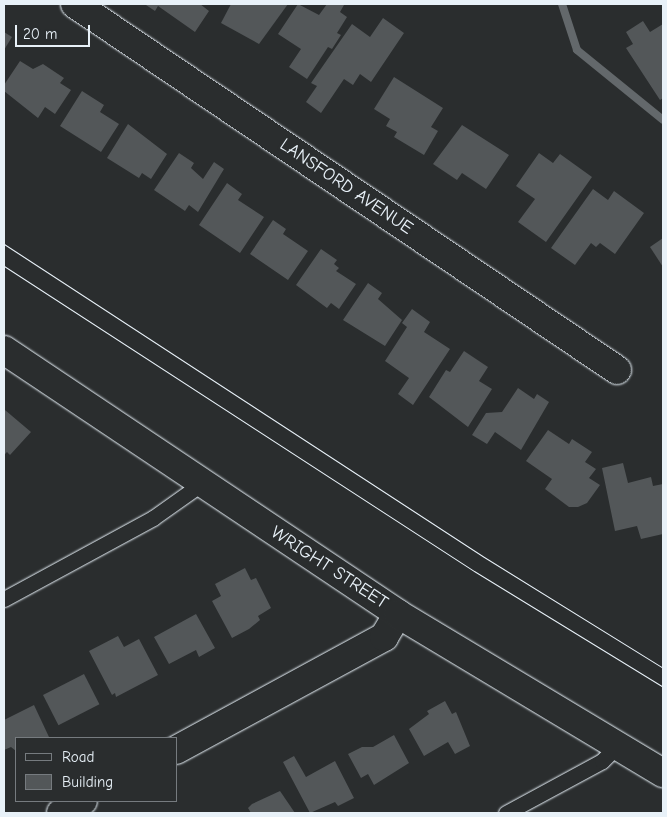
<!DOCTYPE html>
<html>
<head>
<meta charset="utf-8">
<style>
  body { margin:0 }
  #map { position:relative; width:667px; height:817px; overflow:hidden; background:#2a2d2e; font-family:"Comic Neue",sans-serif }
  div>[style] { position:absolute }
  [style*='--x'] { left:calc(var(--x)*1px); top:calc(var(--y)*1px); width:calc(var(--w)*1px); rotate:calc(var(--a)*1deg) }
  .stream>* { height:8px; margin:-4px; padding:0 4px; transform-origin:4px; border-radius:4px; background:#63686b }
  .building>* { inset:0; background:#535759; transform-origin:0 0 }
  .roads { filter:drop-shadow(0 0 1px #e8f1f8) drop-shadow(0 0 1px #e8f1f8) }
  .service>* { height:15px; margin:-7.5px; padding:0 7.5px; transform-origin:7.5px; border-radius:7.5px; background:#2a2d2e }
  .minor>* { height:28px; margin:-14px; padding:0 14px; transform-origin:14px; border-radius:14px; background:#2a2d2e }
  .tertiary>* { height:28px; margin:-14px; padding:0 14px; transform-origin:14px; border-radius:14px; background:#2a2d2e }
  .tram>* { height:1px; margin:-0.5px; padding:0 0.5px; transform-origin:0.5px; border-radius:0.5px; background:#e8f1f8 }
  span { translate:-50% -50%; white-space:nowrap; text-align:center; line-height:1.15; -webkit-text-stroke:5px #2a2d2e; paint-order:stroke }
  .street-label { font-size:18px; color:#e8f1f8 }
  .frame { position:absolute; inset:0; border:5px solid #e8f1f8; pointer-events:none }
  .legend { position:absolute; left:15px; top:737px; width:162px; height:65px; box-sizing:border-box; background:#2a2d2e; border:1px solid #767b7f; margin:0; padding:6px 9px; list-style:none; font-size:15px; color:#e8f1f8 }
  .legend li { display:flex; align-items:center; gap:10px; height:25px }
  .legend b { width:25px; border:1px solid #767b7f }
  .scale { position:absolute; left:15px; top:25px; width:75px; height:22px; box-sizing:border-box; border:2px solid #e8f1f8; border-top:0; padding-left:6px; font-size:15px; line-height:18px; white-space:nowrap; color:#e8f1f8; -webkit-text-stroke:4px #2a2d2e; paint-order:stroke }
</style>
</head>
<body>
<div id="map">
  <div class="stream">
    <i style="--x:562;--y:4;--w:48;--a:71.9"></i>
    <i style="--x:577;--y:50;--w:111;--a:39.1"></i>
  </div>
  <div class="building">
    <i style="clip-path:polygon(200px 4px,209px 11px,195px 32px,158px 6px,155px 11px,146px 5px)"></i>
    <i style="clip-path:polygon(231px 4px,288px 4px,259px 44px,221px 23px)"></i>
    <i style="clip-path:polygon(298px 4px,319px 15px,327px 4px,342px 4px,344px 5px,340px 12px,347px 17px,337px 33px,341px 35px,332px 49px,328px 47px,307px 79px,289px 67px,301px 49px,278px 34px)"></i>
    <i style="clip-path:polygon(383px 18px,404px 33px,371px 82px,360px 74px,353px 85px,344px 79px,321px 113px,306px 102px,317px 86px,311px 83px,352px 24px,370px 37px)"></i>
    <i style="clip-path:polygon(643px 21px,650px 32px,663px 24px,663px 98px,660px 100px,626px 48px,633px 44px,626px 32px)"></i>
    <i style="clip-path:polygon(4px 32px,12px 37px,4px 50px)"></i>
    <i style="clip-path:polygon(20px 61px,33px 69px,43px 64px,64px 78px,60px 83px,71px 90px,55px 114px,45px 107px,38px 118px,4px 91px,4px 85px)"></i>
    <i style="clip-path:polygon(394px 77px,443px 108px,431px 127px,438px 131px,424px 155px,394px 137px,397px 132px,386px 126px,390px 119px,374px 109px)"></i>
    <i style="clip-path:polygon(82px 91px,104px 105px,100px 112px,119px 124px,101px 152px,60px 126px)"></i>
    <i style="clip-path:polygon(128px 124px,167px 154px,151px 179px,142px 173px,139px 178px,107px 158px)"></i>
    <i style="clip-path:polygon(462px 125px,509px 155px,486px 189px,462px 173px,457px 180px,433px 164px)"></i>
    <i style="clip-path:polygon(179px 153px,194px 163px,191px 168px,203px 179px,214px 162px,224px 169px,198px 212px,189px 205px,185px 211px,154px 190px)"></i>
    <i style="clip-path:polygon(539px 153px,553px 163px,560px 154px,592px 177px,546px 242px,518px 222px,535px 199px,516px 186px)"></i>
    <i style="clip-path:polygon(227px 183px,242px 194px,238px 200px,264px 217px,240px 253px,199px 225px)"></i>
    <i style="clip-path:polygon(593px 189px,608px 200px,614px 191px,644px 213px,615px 254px,600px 243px,596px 247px,591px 243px,575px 265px,551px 248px)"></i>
    <i style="clip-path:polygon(273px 220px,286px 229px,283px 234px,308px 251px,288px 280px,250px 254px)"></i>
    <i style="clip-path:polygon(663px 238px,663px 267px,650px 247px)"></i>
    <i style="clip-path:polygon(321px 249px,337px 260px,334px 264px,339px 268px,336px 271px,356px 284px,339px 309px,331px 303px,327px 308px,296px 285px)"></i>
    <i style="clip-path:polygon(368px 283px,382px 293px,378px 299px,402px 320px,385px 346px,343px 320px)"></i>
    <i style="clip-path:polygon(412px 309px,430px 322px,424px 332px,450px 349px,413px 405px,398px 394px,409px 378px,385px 361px,407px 327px,402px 323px)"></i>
    <i style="clip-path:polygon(464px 351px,488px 367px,479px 381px,492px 389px,468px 427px,429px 397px,446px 370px,450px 372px)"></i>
    <i style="clip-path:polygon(518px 388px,534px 399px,537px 394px,549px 402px,521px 450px,495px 432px,487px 444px,472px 435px,486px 413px,502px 412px)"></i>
    <i style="clip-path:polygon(5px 410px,31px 432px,10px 455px,7px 452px,4px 455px)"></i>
    <i style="clip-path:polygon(548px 430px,569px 444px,572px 439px,592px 452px,585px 462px,596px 469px,589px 478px,600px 485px,587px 503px,578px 507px,569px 507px,545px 489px,552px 479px,526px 461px)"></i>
    <i style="clip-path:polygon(623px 463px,628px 483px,651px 477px,653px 486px,663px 484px,663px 534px,641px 539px,637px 526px,615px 531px,602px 468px)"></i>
    <i style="clip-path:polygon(245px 568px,251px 580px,256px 578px,271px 608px,258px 616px,260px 620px,249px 629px,232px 638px,212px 601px,221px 596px,215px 584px)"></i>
    <i style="clip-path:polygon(196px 614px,215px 648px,199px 657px,196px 650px,169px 664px,154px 637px)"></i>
    <i style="clip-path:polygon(118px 636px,124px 647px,139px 639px,158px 675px,116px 697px,115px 693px,112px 695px,89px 651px)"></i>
    <i style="left:84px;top:674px;width:34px;height:46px;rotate:63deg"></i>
    <i style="clip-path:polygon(445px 701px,452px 714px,456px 712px,470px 746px,455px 754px,448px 742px,424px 756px,409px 729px,429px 714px,427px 711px)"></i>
    <i style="clip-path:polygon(34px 705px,49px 737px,16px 738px,16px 751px,11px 747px,4px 750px,4px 720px)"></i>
    <i style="clip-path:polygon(394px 735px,409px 763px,374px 785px,368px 774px,361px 778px,348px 754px,362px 747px,373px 747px)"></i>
    <i style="clip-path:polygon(294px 756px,306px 777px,335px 761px,354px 798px,338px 806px,335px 802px,310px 813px,283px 762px)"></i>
    <i style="clip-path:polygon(280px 791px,295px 813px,251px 813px,248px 808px,252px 804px)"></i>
  </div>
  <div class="roads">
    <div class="service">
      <i style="--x:4;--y:599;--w:170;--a:-28.5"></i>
      <i style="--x:153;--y:518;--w:59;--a:-35.3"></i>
      <i style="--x:506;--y:813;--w:109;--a:-28.4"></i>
      <i style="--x:602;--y:761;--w:21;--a:-45"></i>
    </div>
    <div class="minor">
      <i style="--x:75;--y:4;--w:654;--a:34.03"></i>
      <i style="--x:176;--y:750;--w:237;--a:-28.5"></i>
      <i style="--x:384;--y:637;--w:27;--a:-59"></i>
      <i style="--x:61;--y:813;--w:25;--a:-29"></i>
    </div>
    <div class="tertiary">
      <i style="--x:4;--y:350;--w:474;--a:33.8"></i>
      <i style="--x:398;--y:614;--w:309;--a:31"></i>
    </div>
  </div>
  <div class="tram">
    <i style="--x:4;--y:244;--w:573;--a:33.11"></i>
    <i style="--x:484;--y:557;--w:211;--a:31.8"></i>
    <i style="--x:4;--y:266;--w:560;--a:32.98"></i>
    <i style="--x:474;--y:571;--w:222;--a:31.5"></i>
  </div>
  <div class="street-label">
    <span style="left:346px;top:187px;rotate:34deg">LANSFORD AVENUE</span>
    <span style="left:329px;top:568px;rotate:33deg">WRIGHT STREET</span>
  </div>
  <div class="frame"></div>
  <ul class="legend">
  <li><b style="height:6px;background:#2a2d2e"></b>Road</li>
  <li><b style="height:14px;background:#535759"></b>Building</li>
  </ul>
  <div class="scale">20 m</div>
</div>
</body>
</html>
